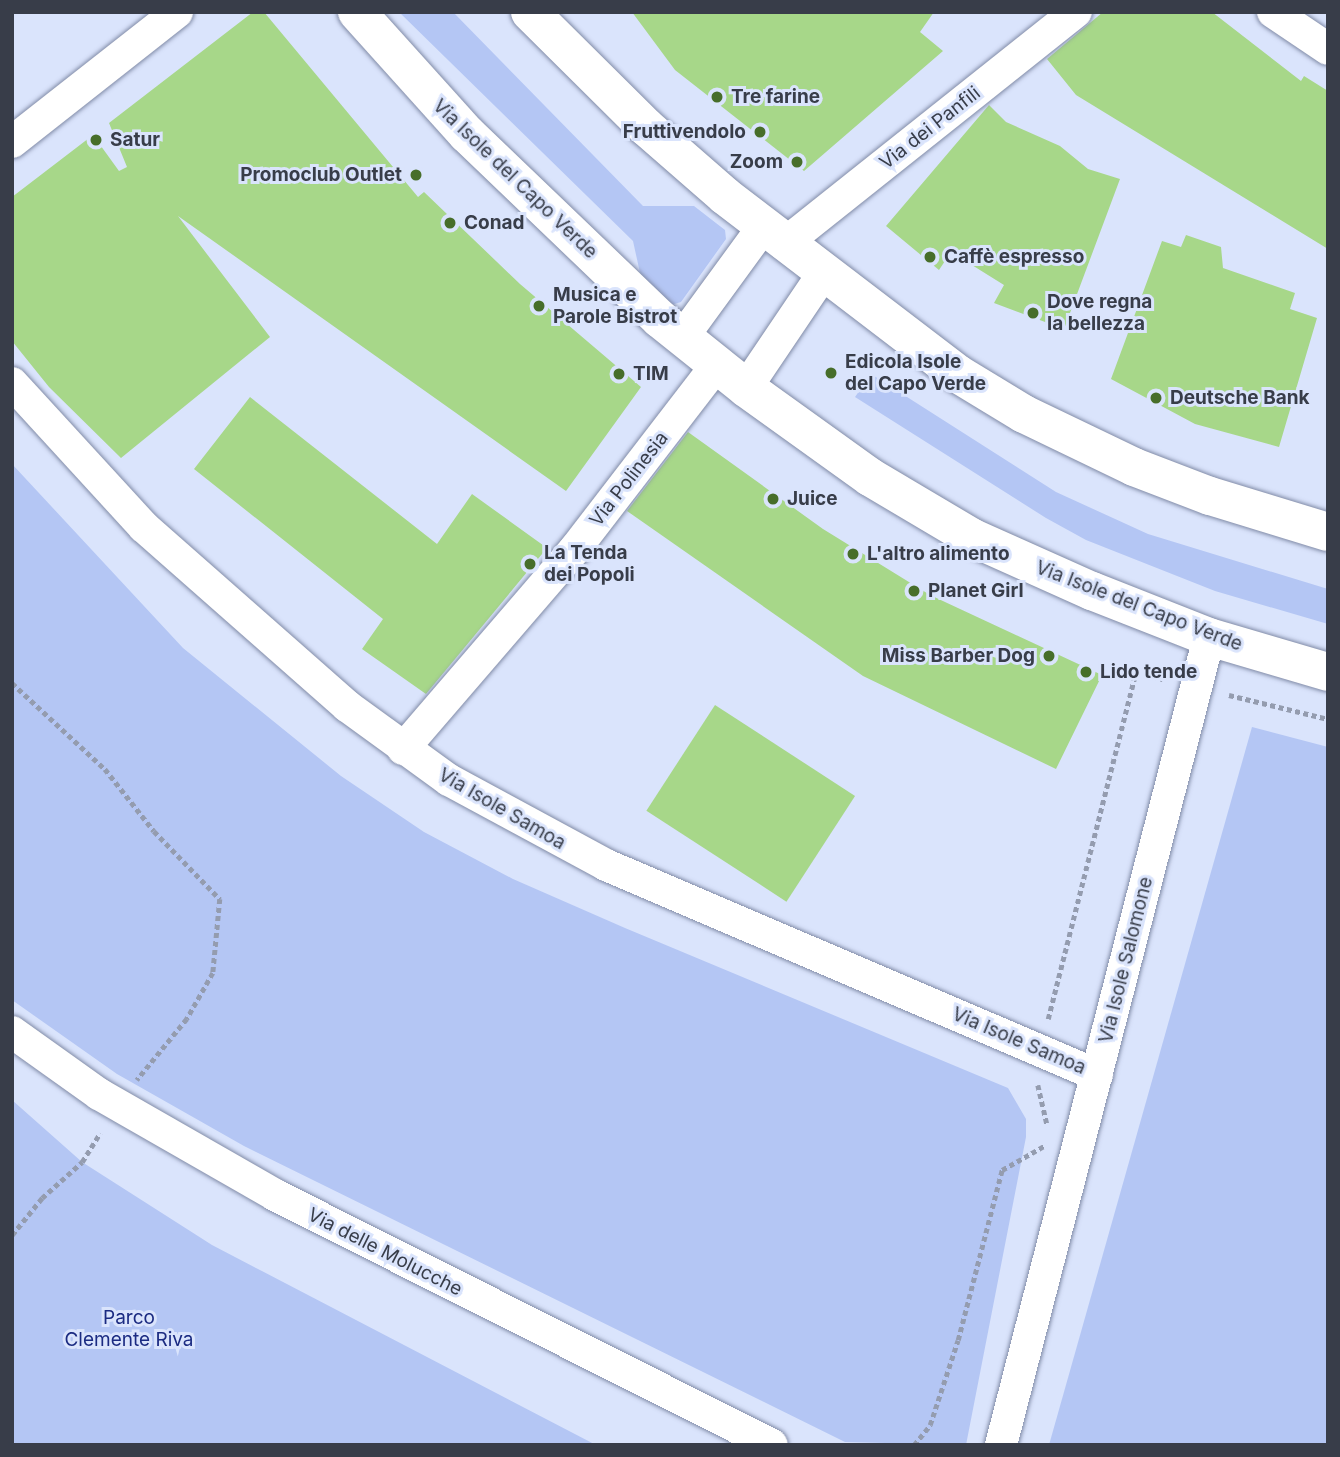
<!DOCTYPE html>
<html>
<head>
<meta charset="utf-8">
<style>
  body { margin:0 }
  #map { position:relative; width:1340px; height:1457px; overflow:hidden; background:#dae4fc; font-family:Inter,sans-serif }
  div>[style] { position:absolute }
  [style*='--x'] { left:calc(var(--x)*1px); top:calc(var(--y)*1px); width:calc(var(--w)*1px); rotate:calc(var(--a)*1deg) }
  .green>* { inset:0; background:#b4c6f4 }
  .building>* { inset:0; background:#a7d789; transform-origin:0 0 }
  .path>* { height:4.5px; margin-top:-2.25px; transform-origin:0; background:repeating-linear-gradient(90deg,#949caf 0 5px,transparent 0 8.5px) }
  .roads { filter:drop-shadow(0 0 2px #818ba7) drop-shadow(0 0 2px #818ba7) }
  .minor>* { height:32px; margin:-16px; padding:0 16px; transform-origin:16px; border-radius:16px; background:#fff }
  .tertiary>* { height:38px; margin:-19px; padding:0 19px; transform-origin:19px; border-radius:19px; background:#fff }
  .dots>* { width:19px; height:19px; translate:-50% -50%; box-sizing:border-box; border:4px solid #dae4fc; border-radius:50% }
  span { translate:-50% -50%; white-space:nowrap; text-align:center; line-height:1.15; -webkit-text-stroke:6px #dae4fc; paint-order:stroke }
  .poi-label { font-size:19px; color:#383d49; font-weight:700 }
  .left { translate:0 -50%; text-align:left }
  .right { translate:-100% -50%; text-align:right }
  .street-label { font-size:19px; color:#383d49 }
  .park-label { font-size:19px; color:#1b2b82 }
  .frame { position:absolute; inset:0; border:14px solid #383d49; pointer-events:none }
</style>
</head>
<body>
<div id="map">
  <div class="green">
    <i style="clip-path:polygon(399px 12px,453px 12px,643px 206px,694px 206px,725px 230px,726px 239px,681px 302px,671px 305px,642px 282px,633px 241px)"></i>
    <i style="clip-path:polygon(871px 374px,1056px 492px,1148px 534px,1328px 589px,1328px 624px,1215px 591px,1086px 540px,1046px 518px,855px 397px)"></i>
    <i style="clip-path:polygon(12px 464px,183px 648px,341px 776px,424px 832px,513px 879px,625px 928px,1008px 1088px,1026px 1119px,1026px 1137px,966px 1445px,845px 1442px,244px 1146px,117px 1074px,12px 1000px)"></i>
    <i style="clip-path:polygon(1252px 727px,1328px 747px,1328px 1445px,1049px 1445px)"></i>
    <i style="clip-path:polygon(12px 1100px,82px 1162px,212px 1245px,596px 1445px,12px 1445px)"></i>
  </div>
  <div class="building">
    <i style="clip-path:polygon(253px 12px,264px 12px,418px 197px,424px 192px,520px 284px,641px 387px,566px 491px,178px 216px,270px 337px,121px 458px,49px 387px,12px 341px,12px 197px,93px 135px,119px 171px,127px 167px,109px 123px)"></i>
    <i style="clip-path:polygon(632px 12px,934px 12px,920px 32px,943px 51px,804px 171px,675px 70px)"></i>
    <i style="clip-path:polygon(1103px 12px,1212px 12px,1301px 81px,1304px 76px,1328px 91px,1328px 249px,1076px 95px,1047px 59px)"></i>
    <i style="clip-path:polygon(989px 105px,1006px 122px,1060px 146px,1088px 169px,1120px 179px,1064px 329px,994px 303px,1004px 285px,951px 252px,939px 270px,886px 226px)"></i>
    <i style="clip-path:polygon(1186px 235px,1221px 247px,1223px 268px,1295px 293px,1290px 309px,1317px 318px,1279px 447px,1195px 424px,1111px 379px,1162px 241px,1181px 247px)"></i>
    <i style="clip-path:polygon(250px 397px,437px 544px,472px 494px,547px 548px,426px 694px,362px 649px,383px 619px,194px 469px)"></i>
    <i style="clip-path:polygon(688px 432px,823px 529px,930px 595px,1102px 675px,1056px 769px,863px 676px,627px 511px)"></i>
    <i style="left:715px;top:705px;width:167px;height:126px;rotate:33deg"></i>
  </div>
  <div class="path">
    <i style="--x:12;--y:683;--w:127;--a:42.8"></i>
    <i style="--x:105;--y:769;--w:79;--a:51.7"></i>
    <i style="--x:154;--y:831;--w:95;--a:45.9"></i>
    <i style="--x:220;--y:899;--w:74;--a:95.4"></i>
    <i style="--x:213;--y:973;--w:53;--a:119.5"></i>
    <i style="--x:187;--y:1019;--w:79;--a:129.3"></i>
    <i style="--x:1229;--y:695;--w:102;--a:13.6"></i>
    <i style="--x:1048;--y:1019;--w:359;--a:-75.8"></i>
    <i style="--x:1136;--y:671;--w:28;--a:17"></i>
    <i style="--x:1038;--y:1085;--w:40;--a:77"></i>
    <i style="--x:12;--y:1235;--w:48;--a:-51"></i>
    <i style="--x:42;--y:1198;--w:54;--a:-42"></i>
    <i style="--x:82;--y:1162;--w:34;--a:-58"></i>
    <i style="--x:914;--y:1445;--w:26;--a:-51"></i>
    <i style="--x:930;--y:1425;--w:89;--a:-71.8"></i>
    <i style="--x:958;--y:1340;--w:176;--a:-75.5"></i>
    <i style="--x:1002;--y:1170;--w:48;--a:-29.7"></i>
  </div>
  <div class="roads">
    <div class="minor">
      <i style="--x:1273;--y:12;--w:66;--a:33.9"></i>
      <i style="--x:12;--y:142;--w:210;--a:-38.2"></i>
      <i style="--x:784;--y:244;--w:373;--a:-38.5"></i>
      <i style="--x:682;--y:338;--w:137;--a:-53.9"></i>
      <i style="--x:12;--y:383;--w:195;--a:47.5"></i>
      <i style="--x:144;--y:527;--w:271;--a:41.4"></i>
      <i style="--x:347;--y:706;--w:126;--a:36"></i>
      <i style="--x:449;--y:780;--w:179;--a:28.4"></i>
      <i style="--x:606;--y:865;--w:534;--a:23.16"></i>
      <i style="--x:746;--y:388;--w:138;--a:-56"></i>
      <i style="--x:403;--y:749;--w:264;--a:-49.3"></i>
      <i style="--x:575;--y:549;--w:231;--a:-52.4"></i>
      <i style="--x:12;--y:1032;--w:107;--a:35.5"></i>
      <i style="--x:99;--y:1094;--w:203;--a:29.8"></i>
      <i style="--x:275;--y:1195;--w:556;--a:26.7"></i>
      <i style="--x:1001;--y:1445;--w:834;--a:-75.56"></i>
    </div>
    <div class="tertiary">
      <i style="--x:357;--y:12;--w:164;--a:48"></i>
      <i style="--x:467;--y:134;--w:267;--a:43.8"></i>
      <i style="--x:660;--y:319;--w:110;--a:38.7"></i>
      <i style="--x:746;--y:388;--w:153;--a:35.7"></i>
      <i style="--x:870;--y:477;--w:117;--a:30.7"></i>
      <i style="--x:971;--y:537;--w:133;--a:24.1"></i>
      <i style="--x:1092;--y:591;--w:126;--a:21.5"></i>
      <i style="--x:1209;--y:637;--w:124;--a:16.4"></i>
      <i style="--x:530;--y:12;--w:163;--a:44.8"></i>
      <i style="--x:646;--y:127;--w:105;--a:41.1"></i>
      <i style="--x:725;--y:196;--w:293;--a:37.4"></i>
      <i style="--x:958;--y:374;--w:77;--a:31.2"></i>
      <i style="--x:1024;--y:414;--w:122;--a:25.7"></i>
      <i style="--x:1134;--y:467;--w:81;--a:20.9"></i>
      <i style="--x:1210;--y:496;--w:123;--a:17"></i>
    </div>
  </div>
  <div class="dots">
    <i style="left:717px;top:97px;background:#476e2a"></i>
    <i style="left:760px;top:132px;background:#476e2a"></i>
    <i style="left:96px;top:140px;background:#476e2a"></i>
    <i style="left:797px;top:162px;background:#476e2a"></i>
    <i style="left:416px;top:175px;background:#476e2a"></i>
    <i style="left:450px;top:223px;background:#476e2a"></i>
    <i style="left:930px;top:257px;background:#476e2a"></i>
    <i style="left:539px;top:306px;background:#476e2a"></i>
    <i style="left:1033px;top:313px;background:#476e2a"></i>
    <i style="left:831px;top:373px;background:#476e2a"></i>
    <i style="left:619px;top:374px;background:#476e2a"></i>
    <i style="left:1156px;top:398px;background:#476e2a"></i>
    <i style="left:773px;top:499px;background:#476e2a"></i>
    <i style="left:853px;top:554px;background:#476e2a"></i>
    <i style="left:530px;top:564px;background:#476e2a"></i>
    <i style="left:914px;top:591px;background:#476e2a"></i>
    <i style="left:1049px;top:656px;background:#476e2a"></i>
    <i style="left:1086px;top:672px;background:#476e2a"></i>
  </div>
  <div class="poi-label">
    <span class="left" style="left:731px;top:97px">Tre farine</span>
    <span class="right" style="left:746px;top:132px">Fruttivendolo</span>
    <span class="left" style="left:110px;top:140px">Satur</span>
    <span class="right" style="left:783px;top:162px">Zoom</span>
    <span class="right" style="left:402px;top:175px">Promoclub Outlet</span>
    <span class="left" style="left:464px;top:223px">Conad</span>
    <span class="left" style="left:944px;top:257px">Caffè espresso</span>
    <span class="left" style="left:553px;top:306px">Musica e<br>Parole Bistrot</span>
    <span class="left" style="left:1047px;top:313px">Dove regna<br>la bellezza</span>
    <span class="left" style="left:845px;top:373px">Edicola Isole<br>del Capo Verde</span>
    <span class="left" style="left:633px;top:374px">TIM</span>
    <span class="left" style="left:1170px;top:398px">Deutsche Bank</span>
    <span class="left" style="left:787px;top:499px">Juice</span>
    <span class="left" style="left:544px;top:564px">La Tenda<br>dei Popoli</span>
    <span class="left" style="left:867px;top:554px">L'altro alimento</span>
    <span class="left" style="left:928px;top:591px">Planet Girl</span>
    <span class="right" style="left:1035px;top:656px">Miss Barber Dog</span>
    <span class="left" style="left:1100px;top:672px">Lido tende</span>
  </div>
  <div class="street-label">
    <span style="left:930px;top:128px;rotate:-38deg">Via dei Panfili</span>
    <span style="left:515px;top:179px;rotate:44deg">Via Isole del Capo Verde</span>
    <span style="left:629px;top:479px;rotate:-52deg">Via Polinesia</span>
    <span style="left:1139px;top:606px;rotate:21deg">Via Isole del Capo Verde</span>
    <span style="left:502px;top:809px;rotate:30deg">Via Isole Samoa</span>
    <span style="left:1126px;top:960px;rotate:-76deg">Via Isole Salomone</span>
    <span style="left:1019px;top:1041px;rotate:23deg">Via Isole Samoa</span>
    <span style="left:385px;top:1252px;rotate:27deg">Via delle Molucche</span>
  </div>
  <div class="park-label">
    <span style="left:129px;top:1329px">Parco<br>Clemente Riva</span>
  </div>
  <div class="frame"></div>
</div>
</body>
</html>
